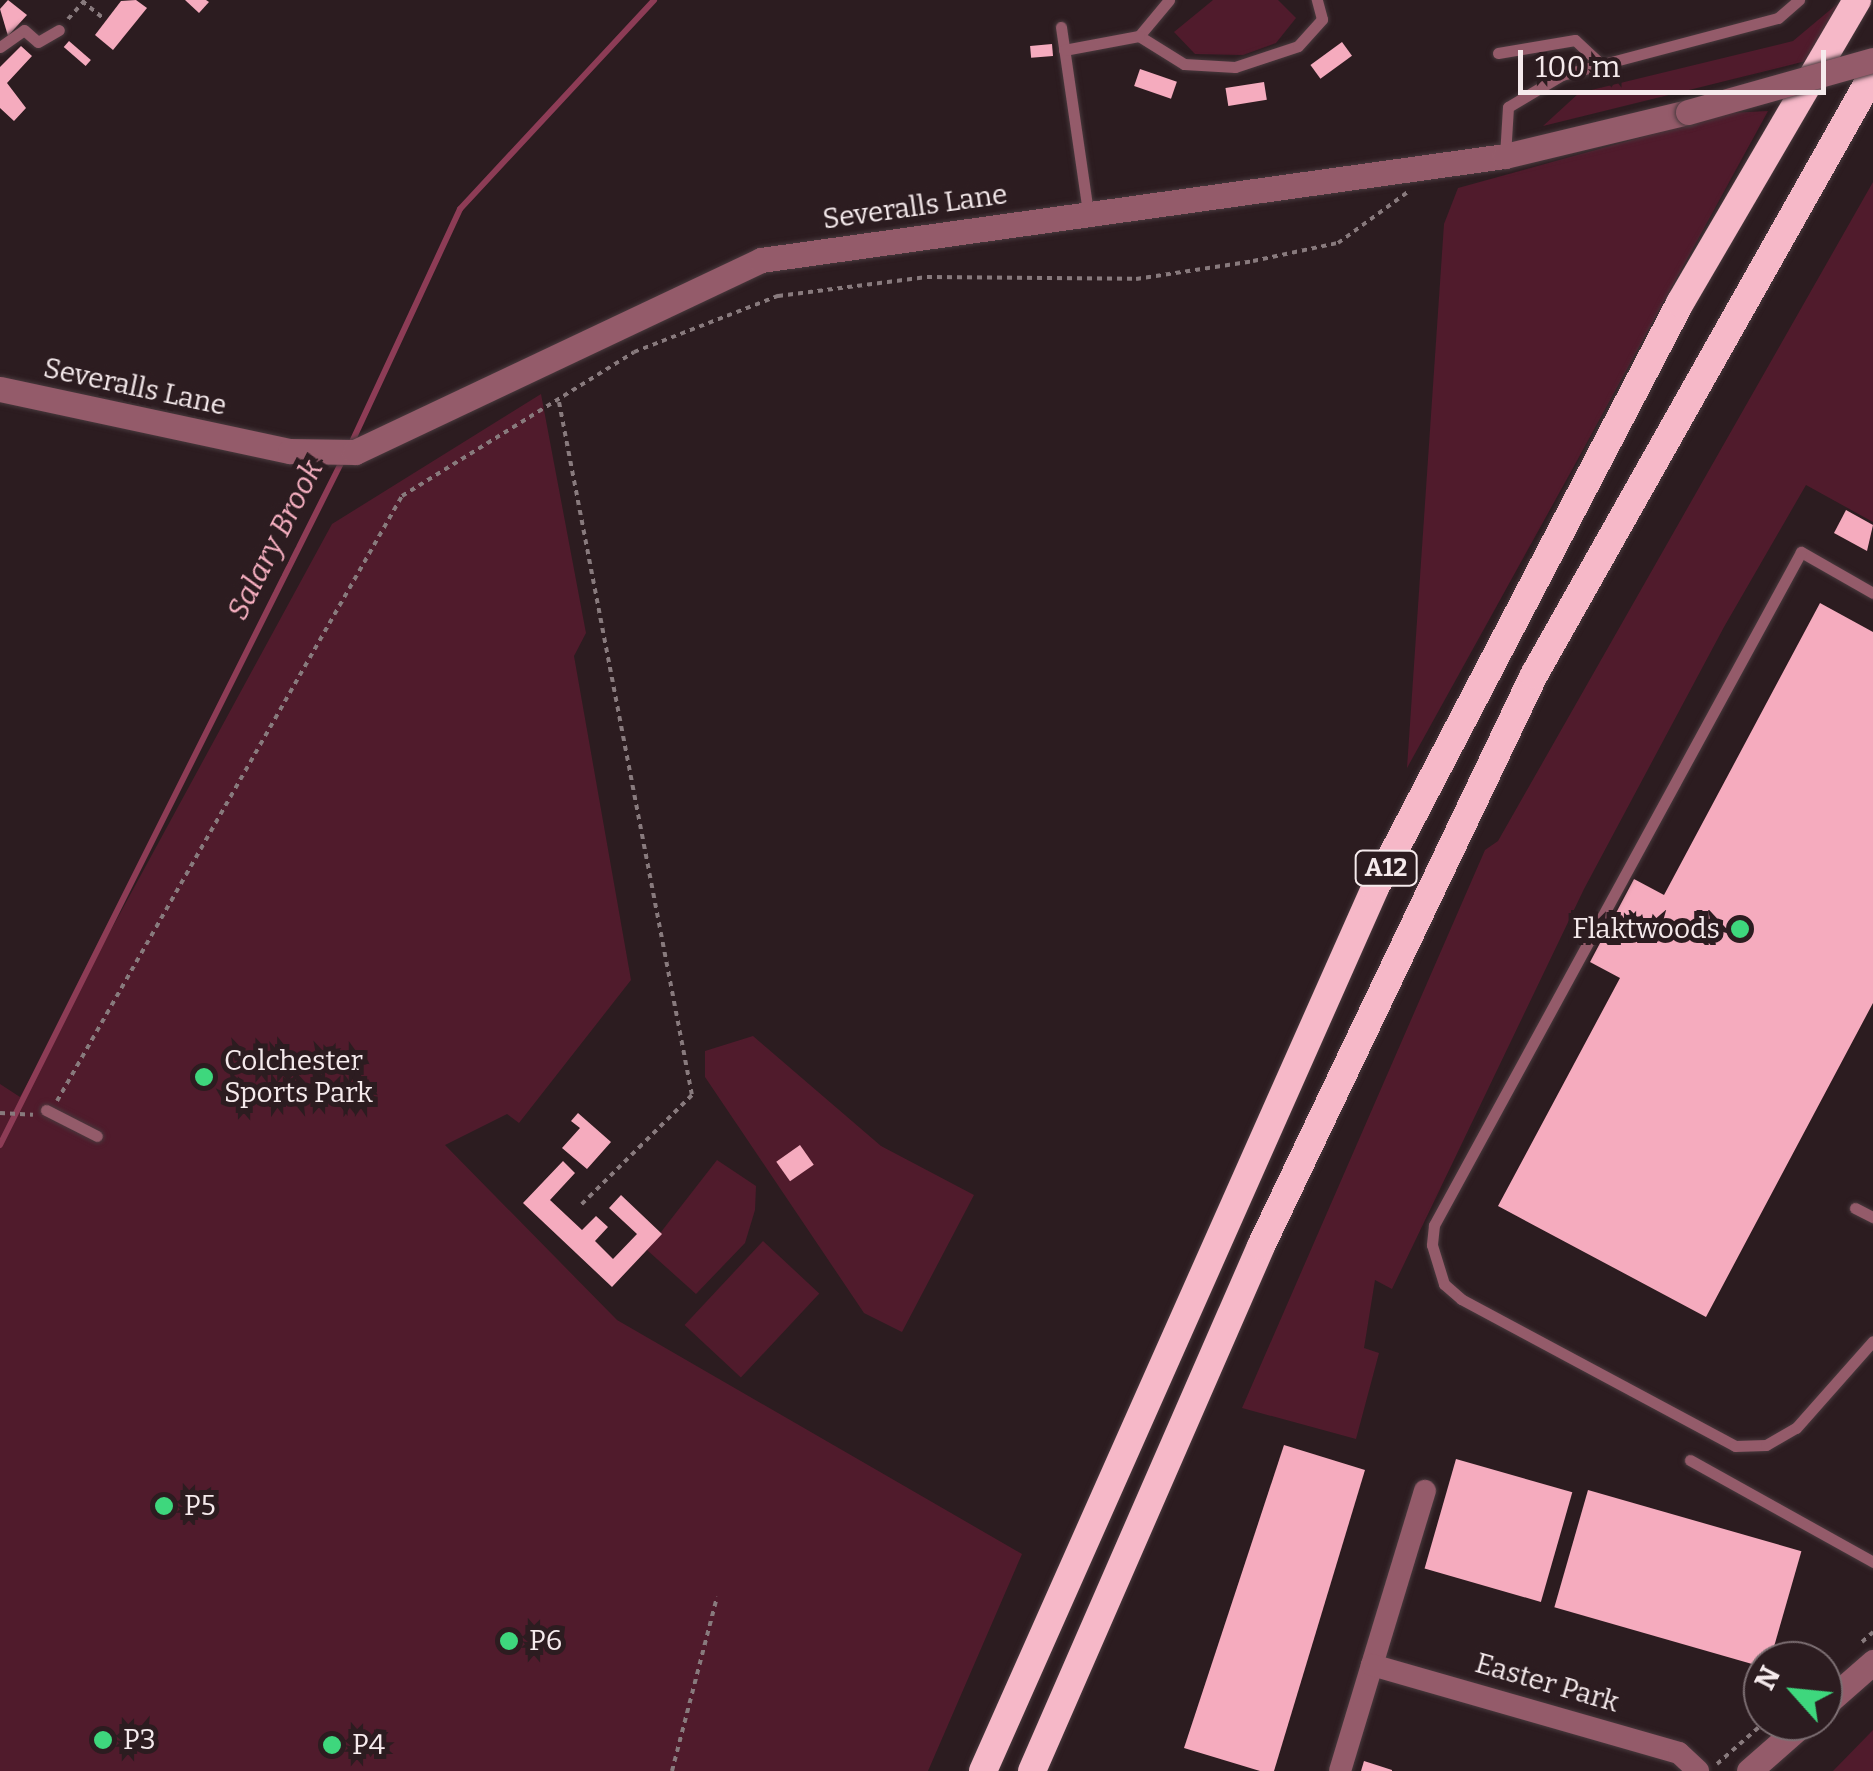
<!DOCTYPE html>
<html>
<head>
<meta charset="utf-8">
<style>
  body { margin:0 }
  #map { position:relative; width:1873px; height:1771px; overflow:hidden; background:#2c1c20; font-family:Bitter,serif }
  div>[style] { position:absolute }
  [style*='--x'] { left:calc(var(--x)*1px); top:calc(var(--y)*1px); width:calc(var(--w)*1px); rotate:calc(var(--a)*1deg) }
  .green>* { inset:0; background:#501b2c; transform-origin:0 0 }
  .stream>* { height:6px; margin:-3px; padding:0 3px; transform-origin:3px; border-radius:3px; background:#8d3c56 }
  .building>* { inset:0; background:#f5abbe; transform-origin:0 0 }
  .path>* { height:4px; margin-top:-2px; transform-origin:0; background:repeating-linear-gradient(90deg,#887a7d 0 5px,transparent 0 10px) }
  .roads { filter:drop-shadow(0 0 2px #48393d) drop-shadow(0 0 2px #48393d) }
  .service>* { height:11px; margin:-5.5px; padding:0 5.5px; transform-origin:5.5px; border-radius:5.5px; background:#945b6a }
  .minor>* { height:22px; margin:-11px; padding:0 11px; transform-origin:11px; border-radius:11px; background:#945b6a }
  .tertiary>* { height:25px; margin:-12.5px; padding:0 12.5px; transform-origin:12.5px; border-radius:12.5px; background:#945b6a }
  .trunk>* { height:28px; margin:-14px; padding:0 14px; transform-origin:14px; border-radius:14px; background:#f6b8c8 }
  .bridges { filter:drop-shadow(0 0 2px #48393d) drop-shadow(0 0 2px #48393d) }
  .tertiary-bridge>* { height:25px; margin:-12.5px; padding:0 12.5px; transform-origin:12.5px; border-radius:12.5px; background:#945b6a }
  .dots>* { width:28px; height:28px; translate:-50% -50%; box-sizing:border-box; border:5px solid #2c1c20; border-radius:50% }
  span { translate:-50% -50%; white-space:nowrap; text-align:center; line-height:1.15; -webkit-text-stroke:10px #2c1c20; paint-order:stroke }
  .shield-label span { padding:2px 8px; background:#2c1c20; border:2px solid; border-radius:8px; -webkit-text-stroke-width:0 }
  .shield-label { font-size:25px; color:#f5eaec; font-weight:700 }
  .street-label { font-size:28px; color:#f5eaec }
  .poi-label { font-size:28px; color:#f5eaec }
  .right { translate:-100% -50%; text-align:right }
  .left { translate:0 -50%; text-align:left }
  .water-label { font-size:30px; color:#f6afc0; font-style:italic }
  .north { position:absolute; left:1743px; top:1641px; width:100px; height:100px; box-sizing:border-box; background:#2c1c20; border:2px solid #7c6e72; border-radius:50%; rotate:297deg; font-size:28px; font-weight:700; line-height:40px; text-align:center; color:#f5eaec }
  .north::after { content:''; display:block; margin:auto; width:35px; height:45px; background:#3ed77d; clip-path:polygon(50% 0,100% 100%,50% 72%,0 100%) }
  .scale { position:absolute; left:1518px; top:50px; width:308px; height:45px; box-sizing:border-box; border:5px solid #f5eaec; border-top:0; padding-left:12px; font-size:30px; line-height:35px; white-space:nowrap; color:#f5eaec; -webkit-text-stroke:8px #2c1c20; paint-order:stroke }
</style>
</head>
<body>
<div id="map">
  <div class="green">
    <i style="clip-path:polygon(1213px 0,1278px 0,1296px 18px,1276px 43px,1243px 55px,1195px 54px,1174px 32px)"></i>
    <i style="clip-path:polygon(1842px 0,1814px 59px,1543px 126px,1579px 93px,1793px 41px)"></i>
    <i style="clip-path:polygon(1768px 111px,1573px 468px,1407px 768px,1444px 224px,1458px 188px,1729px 113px)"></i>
    <i style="clip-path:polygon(1873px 182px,1873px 522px,1806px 485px,1724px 627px,1584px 889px,1392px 1289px,1375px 1280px,1364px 1348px,1379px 1353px,1356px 1439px,1242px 1408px,1485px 850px,1498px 841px)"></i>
    <i style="clip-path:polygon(541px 394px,586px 633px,574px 656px,631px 980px,519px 1123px,507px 1114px,445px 1145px,617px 1320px,1022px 1554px,928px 1771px,0 1771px,0 1084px,20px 1097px,332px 524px)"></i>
    <i style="clip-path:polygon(753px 1036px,881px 1146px,974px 1195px,902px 1332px,864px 1313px,705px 1077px,705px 1051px)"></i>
    <i style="clip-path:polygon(717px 1160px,756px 1186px,755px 1210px,745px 1243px,696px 1294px,647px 1250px)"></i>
    <i style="left:763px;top:1241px;width:77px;height:115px;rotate:43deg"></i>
    <i style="clip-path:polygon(1873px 1730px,1873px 1771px,1833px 1771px)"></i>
  </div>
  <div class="stream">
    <i style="--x:351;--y:444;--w:259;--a:-65.1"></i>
    <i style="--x:460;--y:209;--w:285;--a:-47.1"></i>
    <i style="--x:0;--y:1145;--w:767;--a:-63.43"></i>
  </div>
  <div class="building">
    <i style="clip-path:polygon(8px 0,27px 15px,8px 36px,0 9px)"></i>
    <i style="clip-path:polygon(136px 0,147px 8px,113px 50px,95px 35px,121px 1px)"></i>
    <i style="clip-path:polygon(185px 0,206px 0,209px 2px,199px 13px)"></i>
    <i style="left:69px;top:41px;width:29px;height:8px;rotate:41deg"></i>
    <i style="left:1342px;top:42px;width:17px;height:39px;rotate:54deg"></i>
    <i style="left:1052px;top:44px;width:12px;height:22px;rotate:85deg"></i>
    <i style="clip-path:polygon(21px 46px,32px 56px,7px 83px,26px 108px,14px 121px,0 108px,0 67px)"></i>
    <i style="left:1140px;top:69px;width:39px;height:18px;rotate:19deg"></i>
    <i style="left:1264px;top:82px;width:18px;height:39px;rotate:81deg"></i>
    <i style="clip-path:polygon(1846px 510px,1873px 525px,1867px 551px,1834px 533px)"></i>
    <i style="clip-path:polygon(1820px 603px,1873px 632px,1873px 1003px,1706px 1317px,1498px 1206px,1620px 978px,1590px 962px,1634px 879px,1664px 895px)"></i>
    <i style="clip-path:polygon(578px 1113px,611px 1142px,587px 1169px,562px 1148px,580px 1128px,571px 1121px)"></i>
    <i style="left:800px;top:1145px;width:24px;height:29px;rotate:55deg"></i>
    <i style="clip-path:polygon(563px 1161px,575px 1173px,550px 1200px,582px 1230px,596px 1216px,608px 1227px,595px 1241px,613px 1259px,637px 1234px,609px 1208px,621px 1195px,662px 1234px,612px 1287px,523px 1203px)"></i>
    <i style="clip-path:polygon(1284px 1445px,1365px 1470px,1274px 1771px,1260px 1771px,1184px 1748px)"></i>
    <i style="left:1456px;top:1459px;width:121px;height:114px;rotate:16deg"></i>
    <i style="left:1588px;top:1490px;width:222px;height:122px;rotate:16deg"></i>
    <i style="clip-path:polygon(1364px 1761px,1392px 1770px,1392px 1771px,1361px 1771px)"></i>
  </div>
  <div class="path">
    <i style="--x:82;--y:1;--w:26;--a:39"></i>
    <i style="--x:68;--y:19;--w:25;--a:-48"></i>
    <i style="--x:559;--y:402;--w:706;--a:79.14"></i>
    <i style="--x:692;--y:1095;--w:158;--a:135.3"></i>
    <i style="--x:57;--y:1101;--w:696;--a:-60.31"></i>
    <i style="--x:402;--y:496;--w:273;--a:-31.8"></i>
    <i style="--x:634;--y:352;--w:155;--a:-21.3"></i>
    <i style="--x:778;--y:296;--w:150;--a:-7.3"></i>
    <i style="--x:927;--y:277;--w:209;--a:0.5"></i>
    <i style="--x:1136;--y:279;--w:118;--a:-8.7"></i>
    <i style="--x:1253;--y:261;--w:87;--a:-12"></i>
    <i style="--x:1338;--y:243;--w:87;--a:-36.1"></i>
    <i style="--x:0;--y:1113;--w:33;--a:3"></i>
    <i style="--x:1862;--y:1642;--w:15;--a:-42"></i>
    <i style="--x:1717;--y:1764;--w:65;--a:-41.3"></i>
    <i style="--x:672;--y:1771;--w:180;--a:-75.5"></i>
  </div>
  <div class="roads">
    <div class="service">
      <i style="--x:1061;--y:27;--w:187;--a:81.7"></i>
      <i style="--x:1139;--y:36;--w:53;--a:31.9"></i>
      <i style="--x:1184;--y:64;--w:51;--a:3.4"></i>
      <i style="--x:1235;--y:67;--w:66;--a:-18.4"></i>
      <i style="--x:1298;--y:46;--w:36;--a:-48"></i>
      <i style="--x:1322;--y:19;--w:20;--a:-105"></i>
      <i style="--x:1139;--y:36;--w:47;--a:-50.2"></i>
      <i style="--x:0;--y:47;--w:29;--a:-35"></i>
      <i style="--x:24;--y:30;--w:18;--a:41"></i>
      <i style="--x:38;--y:42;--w:24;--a:-30"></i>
      <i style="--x:1064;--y:50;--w:76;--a:-10.6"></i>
      <i style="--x:1498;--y:53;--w:78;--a:-9.6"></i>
      <i style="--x:1575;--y:40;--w:33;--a:43"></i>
      <i style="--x:1505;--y:156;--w:49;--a:-86.5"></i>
      <i style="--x:1508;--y:107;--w:63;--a:-30.7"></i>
      <i style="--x:1562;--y:75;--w:223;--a:-14.8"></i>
      <i style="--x:1778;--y:18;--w:28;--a:-41"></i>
      <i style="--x:1873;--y:593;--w:83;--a:-150.3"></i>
      <i style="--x:1801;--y:552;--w:767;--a:118.6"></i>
      <i style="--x:1434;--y:1225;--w:20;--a:96"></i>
      <i style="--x:1432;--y:1245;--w:41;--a:72.9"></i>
      <i style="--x:1444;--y:1284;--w:23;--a:41"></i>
      <i style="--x:1461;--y:1299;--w:311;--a:28.2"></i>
      <i style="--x:1735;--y:1446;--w:31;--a:-2"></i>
      <i style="--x:1766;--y:1445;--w:34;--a:-30"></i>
      <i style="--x:1796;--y:1428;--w:116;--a:-48.5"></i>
      <i style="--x:46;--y:1110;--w:57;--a:27"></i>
      <i style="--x:1855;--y:1208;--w:20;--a:27"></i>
      <i style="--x:1690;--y:1460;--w:210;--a:29.1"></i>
    </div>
    <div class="minor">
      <i style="--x:1372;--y:1665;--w:182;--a:-73.1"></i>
      <i style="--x:1340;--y:1771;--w:111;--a:-73.2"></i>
      <i style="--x:1372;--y:1665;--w:319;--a:16"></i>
      <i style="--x:1679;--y:1753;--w:26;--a:43"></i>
    </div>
    <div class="tertiary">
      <i style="--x:0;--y:389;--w:297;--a:12.1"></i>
      <i style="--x:290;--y:451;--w:65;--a:0.9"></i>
      <i style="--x:355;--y:452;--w:449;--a:-25.3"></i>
      <i style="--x:761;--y:260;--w:751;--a:-7.96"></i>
      <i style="--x:1505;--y:156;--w:188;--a:-13.5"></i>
      <i style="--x:1823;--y:1706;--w:67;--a:-41.3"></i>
      <i style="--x:1749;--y:1771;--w:76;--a:-41.3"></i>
    </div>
    <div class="trunk">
      <i style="--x:983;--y:1771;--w:966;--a:-66.06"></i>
      <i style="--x:1375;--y:888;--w:660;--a:-62.46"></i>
      <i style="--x:1680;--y:303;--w:351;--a:-59.7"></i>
      <i style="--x:1032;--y:1771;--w:573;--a:-66.43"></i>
      <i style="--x:1261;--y:1246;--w:633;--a:-64.45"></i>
      <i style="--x:1534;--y:675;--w:690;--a:-60.57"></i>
    </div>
  </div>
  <div class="bridges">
    <div class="tertiary-bridge">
      <i style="--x:1688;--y:112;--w:192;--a:-15.7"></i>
    </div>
  </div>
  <div class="dots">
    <i style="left:1740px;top:929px;background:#3ed77d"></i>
    <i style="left:204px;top:1077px;background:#3ed77d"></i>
    <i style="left:164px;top:1506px;background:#3ed77d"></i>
    <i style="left:509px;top:1641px;background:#3ed77d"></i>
    <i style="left:103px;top:1740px;background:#3ed77d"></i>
    <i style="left:332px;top:1745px;background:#3ed77d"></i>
  </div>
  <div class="shield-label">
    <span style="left:1386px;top:868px">A12</span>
  </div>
  <div class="street-label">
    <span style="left:915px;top:207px;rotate:-8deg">Severalls Lane</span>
    <span style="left:135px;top:387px;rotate:12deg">Severalls Lane</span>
    <span style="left:1547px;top:1683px;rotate:16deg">Easter Park</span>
  </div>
  <div class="poi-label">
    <span class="right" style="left:1720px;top:929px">Flaktwoods</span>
    <span class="left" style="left:224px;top:1077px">Colchester<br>Sports Park</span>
    <span class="left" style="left:184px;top:1506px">P5</span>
    <span class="left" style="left:529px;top:1641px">P6</span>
    <span class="left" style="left:123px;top:1740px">P3</span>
    <span class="left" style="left:352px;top:1745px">P4</span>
  </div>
  <div class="water-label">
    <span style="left:275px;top:540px;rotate:-63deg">Salary Brook</span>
  </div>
  <div class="north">N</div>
  <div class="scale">100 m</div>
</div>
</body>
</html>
